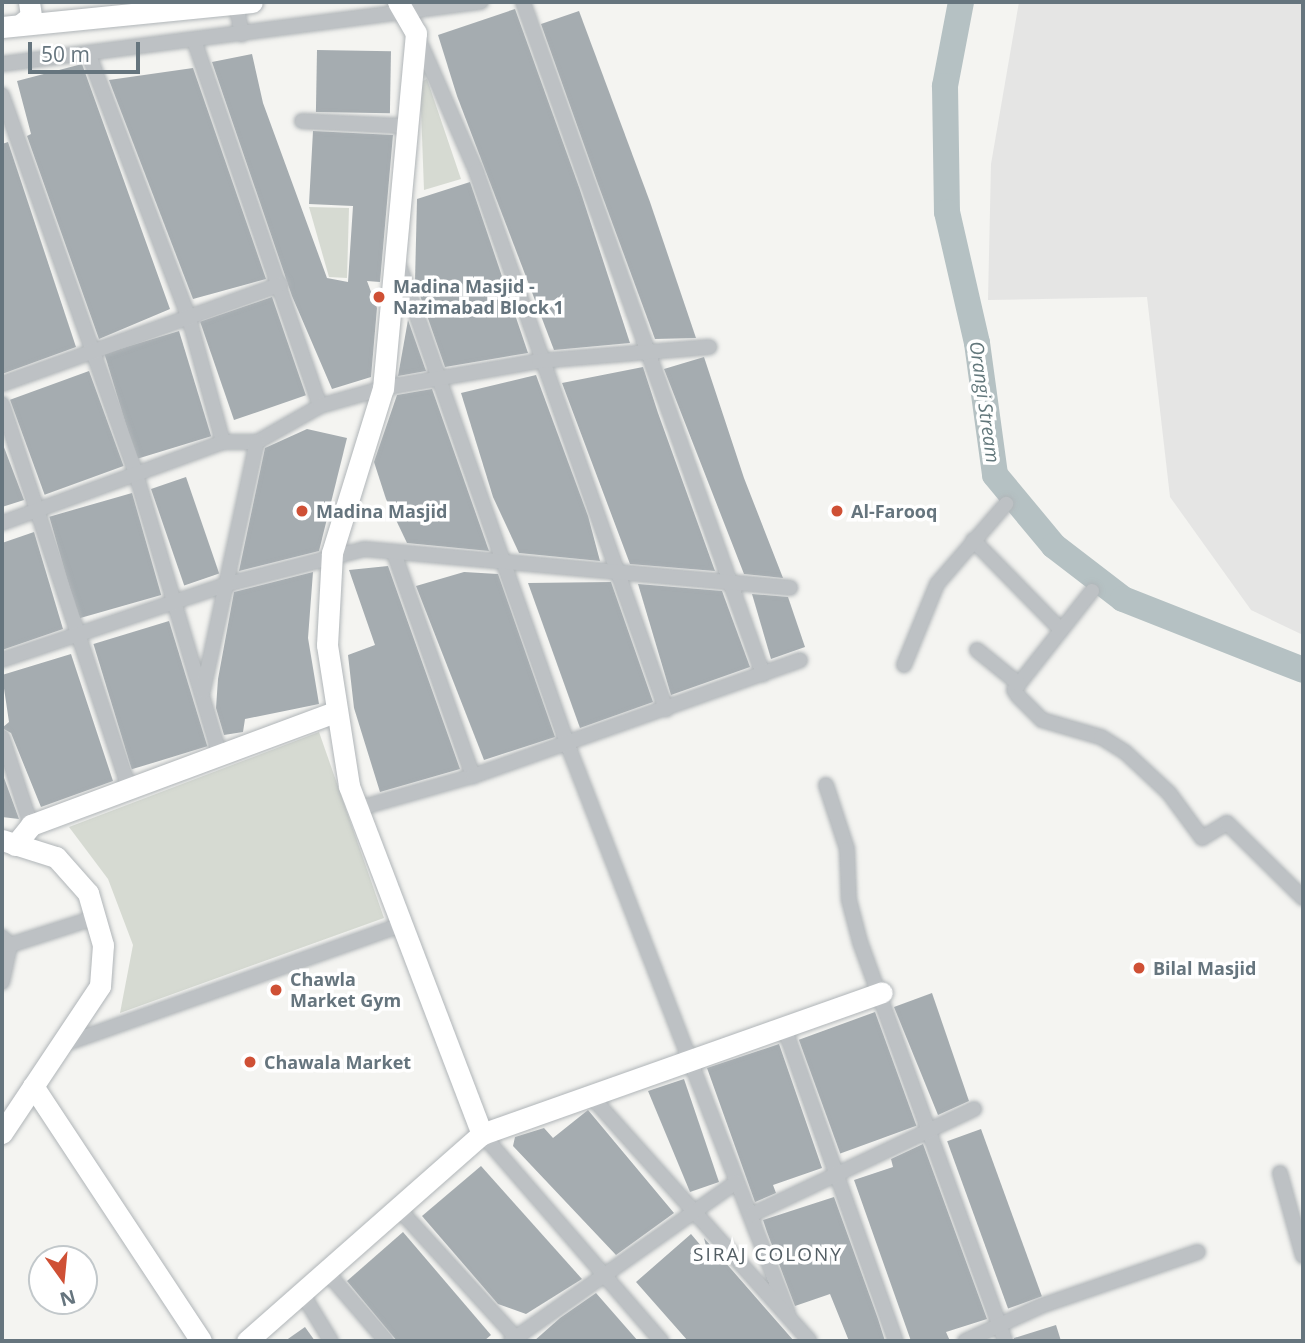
<!DOCTYPE html>
<html>
<head>
<meta charset="utf-8">
<style>
  body { margin:0 }
  #map { position:relative; width:1305px; height:1343px; overflow:hidden; background:#f4f4f1; font-family:"Open Sans",sans-serif }
  div>[style] { position:absolute }
  [style*='--x'] { left:calc(var(--x)*1px); top:calc(var(--y)*1px); width:calc(var(--w)*1px); rotate:calc(var(--a)*1deg) }
  .built>* { inset:0; background:#e5e5e4 }
  .green>* { inset:0; background:#d6dad2 }
  .river>* { height:26px; margin:-13px; padding:0 13px; transform-origin:13px; border-radius:13px; background:#b5c1c3 }
  .building>* { inset:0; background:#a5acb0; transform-origin:0 0 }
  .roads { filter:drop-shadow(0 0 2px #b0b5b8) drop-shadow(0 0 2px #b0b5b8) }
  .street>* { height:14px; margin:-7px; padding:0 7px; transform-origin:7px; border-radius:7px; background:#bdc1c4 }
  .secondary>* { height:21px; margin:-10.5px; padding:0 10.5px; transform-origin:10.5px; border-radius:10.5px; background:#fff }
  .dots>* { width:19px; height:19px; translate:-50% -50%; box-sizing:border-box; border:4px solid #fff; border-radius:50% }
  span { translate:-50% -50%; white-space:nowrap; text-align:center; line-height:1.15; -webkit-text-stroke:7px #fff; paint-order:stroke }
  .poi-label { font-size:18px; color:#66757e; font-weight:700 }
  .left { translate:0 -50%; text-align:left }
  .water-label { font-size:19px; color:#62777b; font-style:italic }
  .neighbourhood-label { font-size:19px; color:#535e64; letter-spacing:2px }
  .frame { position:absolute; inset:0; border:4px solid #66757e; pointer-events:none }
  .north { position:absolute; left:28px; top:1245px; width:70px; height:70px; box-sizing:border-box; background:#fff; border:2px solid #c2c8cb; border-radius:50%; rotate:165deg; font-size:19px; font-weight:700; line-height:28px; text-align:center; color:#66757e }
  .north::after { content:''; display:block; margin:auto; width:24px; height:32px; background:#cf5035; clip-path:polygon(50% 0,100% 100%,50% 72%,0 100%) }
  .scale { position:absolute; left:28px; top:42px; width:112px; height:32px; box-sizing:border-box; border:4px solid #66757e; border-top:0; padding-left:9px; font-size:21px; line-height:24px; white-space:nowrap; color:#66757e; -webkit-text-stroke:5px #fff; paint-order:stroke }
</style>
</head>
<body>
<div id="map">
  <div class="built">
    <i style="clip-path:polygon(1019px 2px,1303px 2px,1303px 635px,1251px 610px,1170px 497px,1147px 297px,988px 300px,991px 164px)"></i>
  </div>
  <div class="green">
    <i style="clip-path:polygon(427px 79px,461px 179px,424px 190px,420px 82px)"></i>
    <i style="clip-path:polygon(309px 207px,349px 208px,347px 278px,329px 277px)"></i>
    <i style="clip-path:polygon(319px 732px,384px 918px,120px 1013px,133px 945px,108px 879px,69px 827px)"></i>
  </div>
  <div class="river">
    <i style="--x:961;--y:2;--w:86;--a:100.8"></i>
    <i style="--x:945;--y:86;--w:126;--a:89.1"></i>
    <i style="--x:947;--y:212;--w:134;--a:77.1"></i>
    <i style="--x:977;--y:343;--w:133;--a:82.2"></i>
    <i style="--x:995;--y:475;--w:92;--a:50.3"></i>
    <i style="--x:1054;--y:546;--w:87;--a:37.5"></i>
    <i style="--x:1123;--y:599;--w:193;--a:21.5"></i>
  </div>
  <div class="building">
    <i style="clip-path:polygon(515px 9px,580px 190px,630px 343px,554px 350px,457px 96px,438px 35px)"></i>
    <i style="clip-path:polygon(579px 11px,650px 202px,696px 338px,655px 339px,598px 184px,541px 24px)"></i>
    <i style="left:317px;top:50px;width:74px;height:62px;rotate:1deg"></i>
    <i style="clip-path:polygon(252px 54px,263px 103px,327px 278px,348px 282px,353px 206px,309px 204px,313px 131px,393px 135px,380px 282px,367px 281px,377px 308px,371px 377px,332px 389px,292px 296px,212px 62px)"></i>
    <i style="clip-path:polygon(82px 64px,170px 309px,99px 339px,27px 136px,31px 134px,17px 81px)"></i>
    <i style="clip-path:polygon(193px 68px,266px 279px,193px 299px,109px 80px)"></i>
    <i style="clip-path:polygon(8px 142px,76px 347px,2px 374px,2px 144px)"></i>
    <i style="clip-path:polygon(470px 182px,528px 353px,445px 367px,415px 281px,417px 199px)"></i>
    <i style="left:272px;top:297px;width:104px;height:76px;rotate:71deg"></i>
    <i style="clip-path:polygon(408px 320px,426px 371px,398px 376px)"></i>
    <i style="left:179px;top:331px;width:110px;height:78px;rotate:73deg"></i>
    <i style="clip-path:polygon(704px 357px,744px 478px,783px 578px,744px 574px,664px 369px)"></i>
    <i style="clip-path:polygon(643px 367px,658px 413px,715px 571px,630px 564px,562px 383px)"></i>
    <i style="left:89px;top:371px;width:101px;height:84px;rotate:70deg"></i>
    <i style="clip-path:polygon(536px 375px,588px 516px,600px 561px,519px 553px,493px 497px,461px 393px)"></i>
    <i style="clip-path:polygon(432px 389px,489px 551px,407px 543px,386px 499px,374px 462px,397px 395px)"></i>
    <i style="clip-path:polygon(307px 429px,347px 438px,319px 551px,239px 571px,265px 448px)"></i>
    <i style="clip-path:polygon(2px 442px,24px 500px,2px 507px)"></i>
    <i style="left:186px;top:477px;width:102px;height:37px;rotate:71deg"></i>
    <i style="left:132px;top:493px;width:106px;height:86px;rotate:74deg"></i>
    <i style="clip-path:polygon(34px 532px,63px 629px,2px 650px,2px 543px)"></i>
    <i style="clip-path:polygon(388px 566px,460px 769px,380px 792px,354px 708px,348px 655px,375px 645px,349px 570px)"></i>
    <i style="clip-path:polygon(313px 572px,308px 638px,319px 704px,245px 719px,243px 732px,224px 735px,216px 708px,218px 679px,234px 592px)"></i>
    <i style="clip-path:polygon(464px 572px,498px 574px,555px 737px,484px 760px,416px 586px)"></i>
    <i style="clip-path:polygon(611px 582px,653px 702px,580px 728px,528px 583px)"></i>
    <i style="clip-path:polygon(638px 584px,722px 591px,750px 667px,671px 695px)"></i>
    <i style="clip-path:polygon(752px 594px,788px 597px,805px 647px,771px 659px)"></i>
    <i style="left:169px;top:621px;width:131px;height:79px;rotate:73deg"></i>
    <i style="clip-path:polygon(71px 654px,113px 781px,41px 807px,11px 733px,2px 728px,9px 722px,2px 675px)"></i>
    <i style="clip-path:polygon(3px 775px,19px 819px,2px 817px)"></i>
    <i style="clip-path:polygon(932px 993px,969px 1101px,938px 1115px,894px 1007px)"></i>
    <i style="left:875px;top:1012px;width:121px;height:81px;rotate:70deg"></i>
    <i style="clip-path:polygon(779px 1044px,822px 1168px,773px 1185px,776px 1193px,755px 1202px,707px 1068px)"></i>
    <i style="clip-path:polygon(684px 1079px,719px 1182px,690px 1192px,648px 1091px)"></i>
    <i style="clip-path:polygon(588px 1110px,674px 1213px,616px 1255px,513px 1146px,515px 1137px,544px 1128px,553px 1138px)"></i>
    <i style="left:981px;top:1129px;width:178px;height:36px;rotate:70deg"></i>
    <i style="clip-path:polygon(923px 1144px,987px 1319px,946px 1332px,950px 1341px,911px 1341px,854px 1180px,893px 1167px,891px 1159px)"></i>
    <i style="clip-path:polygon(481px 1166px,582px 1279px,526px 1314px,498px 1304px,422px 1216px)"></i>
    <i style="clip-path:polygon(834px 1197px,878px 1319px,885px 1341px,849px 1341px,830px 1294px,795px 1306px,767px 1232px,763px 1220px)"></i>
    <i style="clip-path:polygon(403px 1232px,491px 1335px,484px 1341px,397px 1341px,347px 1281px)"></i>
    <i style="clip-path:polygon(691px 1234px,708px 1254px,704px 1238px,794px 1341px,688px 1341px,636px 1282px)"></i>
    <i style="clip-path:polygon(596px 1293px,638px 1341px,534px 1341px,560px 1318px)"></i>
    <i style="clip-path:polygon(1056px 1325px,1061px 1341px,1014px 1341px,1014px 1338px)"></i>
    <i style="clip-path:polygon(305px 1327px,315px 1341px,285px 1341px)"></i>
  </div>
  <div class="roads">
    <div class="street">
      <i style="--x:523;--y:2;--w:714;--a:70.35"></i>
      <i style="--x:236;--y:4;--w:31;--a:79"></i>
      <i style="--x:418;--y:38;--w:145;--a:66.4"></i>
      <i style="--x:476;--y:171;--w:571;--a:70.55"></i>
      <i style="--x:195;--y:43;--w:384;--a:71"></i>
      <i style="--x:89;--y:55;--w:281;--a:69.2"></i>
      <i style="--x:189;--y:318;--w:129;--a:74.7"></i>
      <i style="--x:2;--y:64;--w:483;--a:-7.4"></i>
      <i style="--x:2;--y:95;--w:402;--a:70.5"></i>
      <i style="--x:136;--y:474;--w:293;--a:73.4"></i>
      <i style="--x:302;--y:121;--w:104;--a:2.8"></i>
      <i style="--x:398;--y:262;--w:510;--a:70.64"></i>
      <i style="--x:567;--y:743;--w:611;--a:68.81"></i>
      <i style="--x:2;--y:384;--w:296;--a:-19.7"></i>
      <i style="--x:2;--y:404;--w:404;--a:71.7"></i>
      <i style="--x:2;--y:523;--w:235;--a:-20.1"></i>
      <i style="--x:223;--y:442;--w:34;--a:0"></i>
      <i style="--x:257;--y:442;--w:73;--a:-29.7"></i>
      <i style="--x:320;--y:406;--w:66;--a:-15.9"></i>
      <i style="--x:383;--y:388;--w:158;--a:-9.8"></i>
      <i style="--x:539;--y:361;--w:171;--a:-4.7"></i>
      <i style="--x:973;--y:540;--w:126;--a:45.6"></i>
      <i style="--x:394;--y:553;--w:237;--a:70.5"></i>
      <i style="--x:1092;--y:591;--w:126;--a:128.2"></i>
      <i style="--x:1014;--y:690;--w:7;--a:56"></i>
      <i style="--x:1018;--y:696;--w:34;--a:45"></i>
      <i style="--x:1042;--y:720;--w:61;--a:16.1"></i>
      <i style="--x:1101;--y:737;--w:28;--a:32"></i>
      <i style="--x:1125;--y:752;--w:60;--a:43"></i>
      <i style="--x:1169;--y:793;--w:56;--a:53.7"></i>
      <i style="--x:1202;--y:838;--w:29;--a:-31"></i>
      <i style="--x:1227;--y:823;--w:107;--a:44.6"></i>
      <i style="--x:977;--y:650;--w:54;--a:39"></i>
      <i style="--x:2;--y:660;--w:238;--a:-18.6"></i>
      <i style="--x:228;--y:584;--w:140;--a:-14.4"></i>
      <i style="--x:364;--y:549;--w:428;--a:5.2"></i>
      <i style="--x:904;--y:665;--w:87;--a:-67.8"></i>
      <i style="--x:937;--y:584;--w:106;--a:-49.2"></i>
      <i style="--x:203;--y:691;--w:255;--a:-77.8"></i>
      <i style="--x:2;--y:737;--w:93;--a:71.8"></i>
      <i style="--x:826;--y:785;--w:67;--a:71.8"></i>
      <i style="--x:847;--y:849;--w:51;--a:87.8"></i>
      <i style="--x:849;--y:900;--w:43;--a:75.3"></i>
      <i style="--x:860;--y:942;--w:425;--a:70"></i>
      <i style="--x:356;--y:809;--w:122;--a:-15.8"></i>
      <i style="--x:473;--y:776;--w:347;--a:-19.5"></i>
      <i style="--x:2;--y:937;--w:11;--a:45"></i>
      <i style="--x:10;--y:945;--w:38;--a:102"></i>
      <i style="--x:10;--y:945;--w:91;--a:-17.8"></i>
      <i style="--x:784;--y:1027;--w:333;--a:70.4"></i>
      <i style="--x:62;--y:1045;--w:360;--a:-19.5"></i>
      <i style="--x:589;--y:1094;--w:331;--a:48.2"></i>
      <i style="--x:482;--y:1134;--w:274;--a:49.1"></i>
      <i style="--x:1280;--y:1173;--w:86;--a:74.5"></i>
      <i style="--x:398;--y:1208;--w:180;--a:47.7"></i>
      <i style="--x:751;--y:1215;--w:247;--a:-25.4"></i>
      <i style="--x:326;--y:1271;--w:92;--a:49.4"></i>
      <i style="--x:302;--y:1293;--w:56;--a:58.9"></i>
      <i style="--x:511;--y:1341;--w:276;--a:-35.2"></i>
      <i style="--x:965;--y:1341;--w:84;--a:-24.7"></i>
      <i style="--x:1041;--y:1306;--w:166;--a:-19"></i>
    </div>
    <div class="secondary">
      <i style="--x:398;--y:2;--w:36;--a:60"></i>
      <i style="--x:416;--y:33;--w:357;--a:95.3"></i>
      <i style="--x:383;--y:388;--w:173;--a:107.2"></i>
      <i style="--x:332;--y:553;--w:92;--a:93.1"></i>
      <i style="--x:327;--y:645;--w:143;--a:81.1"></i>
      <i style="--x:349;--y:786;--w:373;--a:69.1"></i>
      <i style="--x:20;--y:25;--w:14;--a:-39"></i>
      <i style="--x:31;--y:16;--w:14;--a:-98"></i>
      <i style="--x:2;--y:27;--w:251;--a:-5.7"></i>
      <i style="--x:2;--y:840;--w:57;--a:17.5"></i>
      <i style="--x:56;--y:857;--w:48;--a:48.4"></i>
      <i style="--x:88;--y:893;--w:54;--a:73.9"></i>
      <i style="--x:103;--y:945;--w:41;--a:94.2"></i>
      <i style="--x:100;--y:986;--w:177;--a:123.7"></i>
      <i style="--x:15;--y:845;--w:26;--a:-51"></i>
      <i style="--x:31;--y:825;--w:324;--a:-20.4"></i>
      <i style="--x:33;--y:1086;--w:305;--a:56.6"></i>
      <i style="--x:247;--y:1341;--w:313;--a:-41.4"></i>
      <i style="--x:482;--y:1134;--w:424;--a:-19.5"></i>
    </div>
  </div>
  <div class="dots">
    <i style="left:379px;top:297px;background:#cf5035"></i>
    <i style="left:302px;top:511px;background:#cf5035"></i>
    <i style="left:837px;top:511px;background:#cf5035"></i>
    <i style="left:1139px;top:968px;background:#cf5035"></i>
    <i style="left:276px;top:990px;background:#cf5035"></i>
    <i style="left:250px;top:1062px;background:#cf5035"></i>
  </div>
  <div class="poi-label">
    <span class="left" style="left:393px;top:297px">Madina Masjid -<br>Nazimabad Block 1</span>
    <span class="left" style="left:316px;top:511px">Madina Masjid</span>
    <span class="left" style="left:851px;top:511px">Al-Farooq</span>
    <span class="left" style="left:1153px;top:968px">Bilal Masjid</span>
    <span class="left" style="left:290px;top:990px">Chawla<br>Market Gym</span>
    <span class="left" style="left:264px;top:1062px">Chawala Market</span>
  </div>
  <div class="water-label">
    <span style="left:984px;top:402px;rotate:82deg">Orangi Stream</span>
  </div>
  <div class="neighbourhood-label">
    <span style="left:768px;top:1255px">SIRAJ COLONY</span>
  </div>
  <div class="frame"></div>
  <div class="north">N</div>
  <div class="scale">50 m</div>
</div>
</body>
</html>
